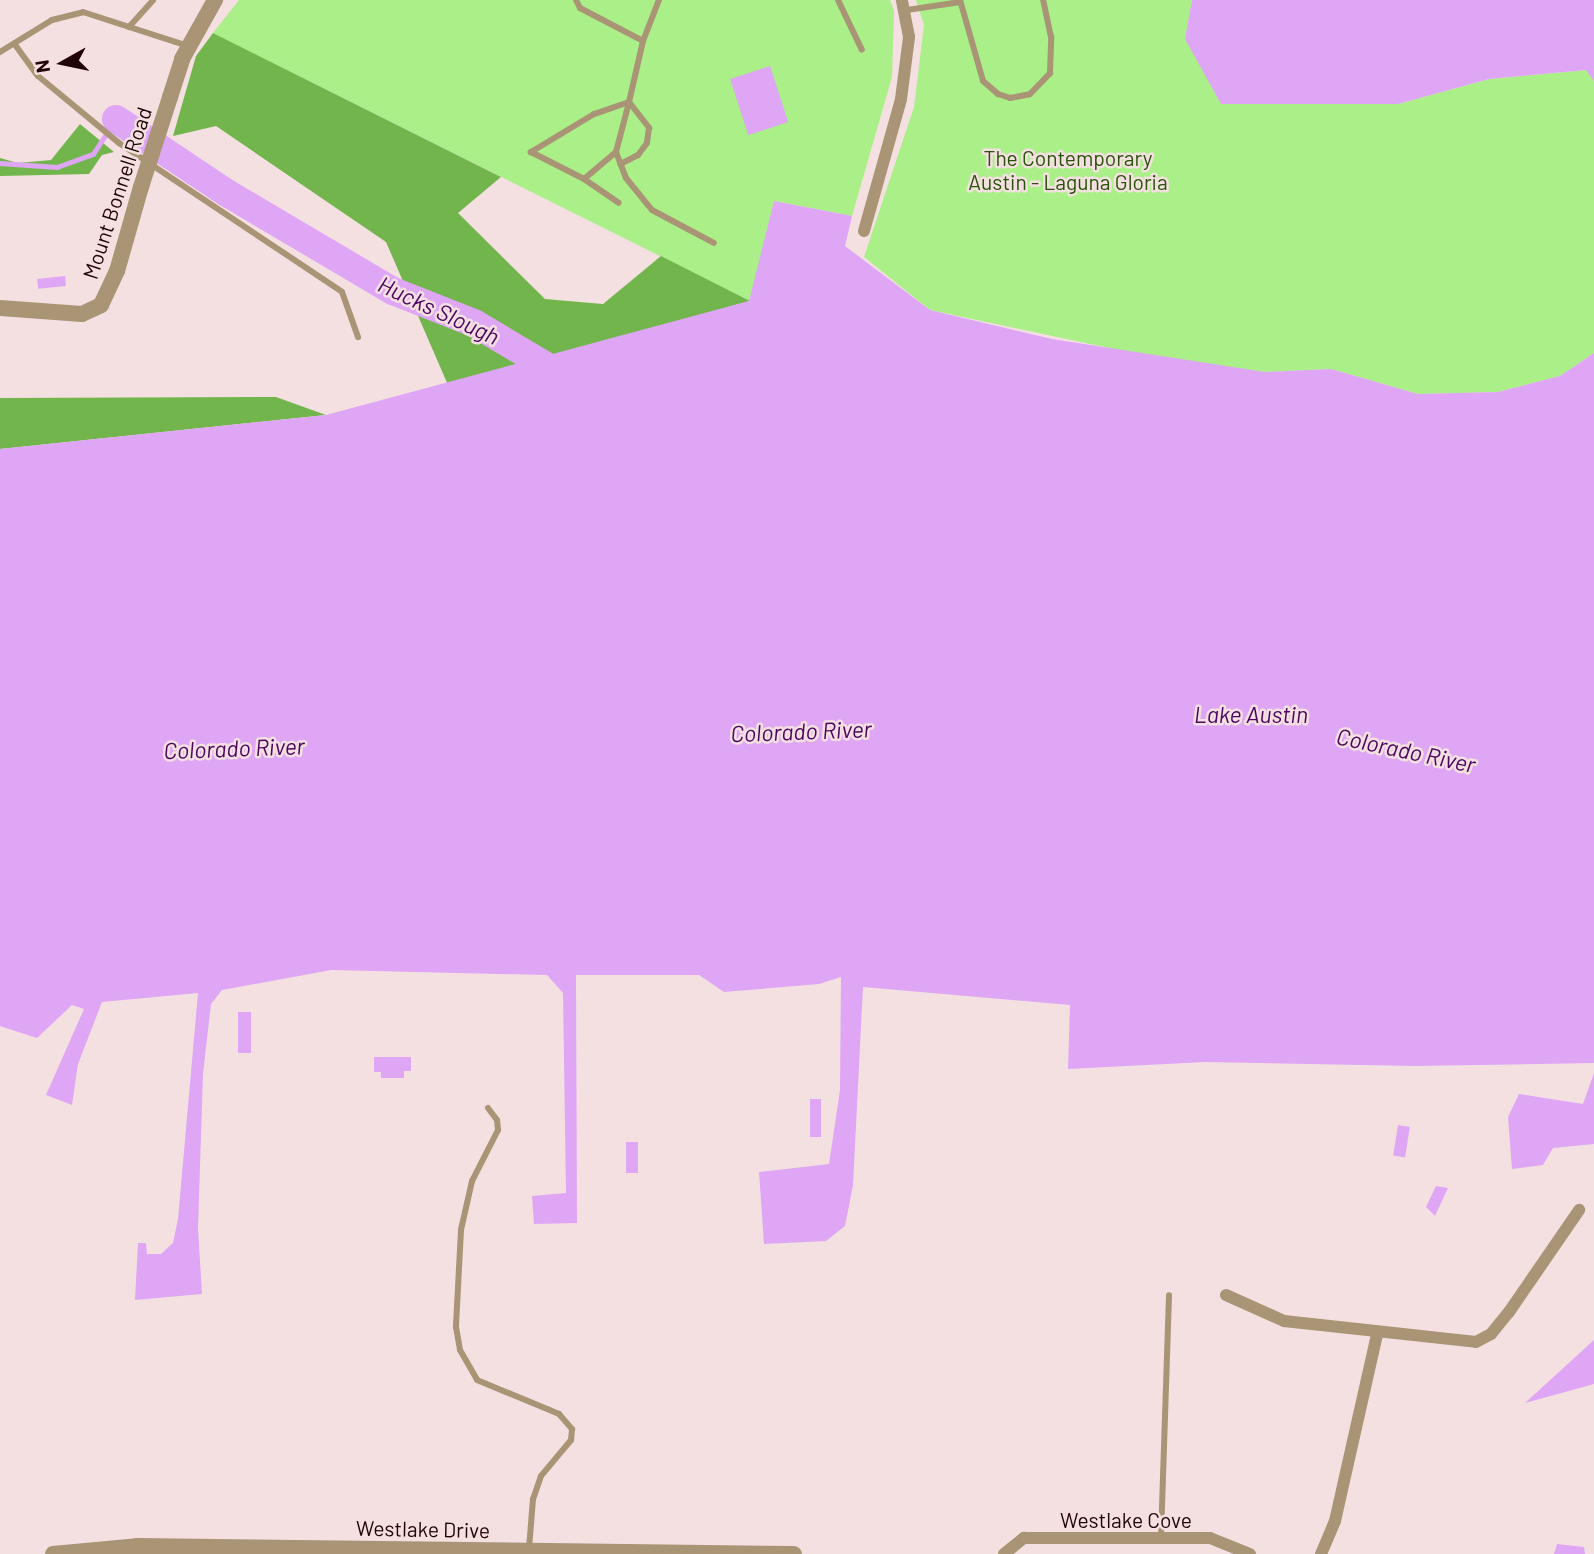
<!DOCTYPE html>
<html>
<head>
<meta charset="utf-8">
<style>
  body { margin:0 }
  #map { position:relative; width:1594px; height:1554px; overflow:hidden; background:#f4e0e1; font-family:Barlow,sans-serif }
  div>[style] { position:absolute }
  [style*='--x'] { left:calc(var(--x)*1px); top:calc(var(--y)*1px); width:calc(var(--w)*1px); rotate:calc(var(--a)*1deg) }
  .green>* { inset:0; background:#aaef87 }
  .forest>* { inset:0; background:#72b54d }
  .water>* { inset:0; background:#dea6f5; transform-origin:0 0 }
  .stream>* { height:4.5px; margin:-2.25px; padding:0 2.25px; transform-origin:2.25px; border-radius:2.25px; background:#dea6f5 }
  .river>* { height:28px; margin:-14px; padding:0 14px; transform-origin:14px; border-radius:14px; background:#dea6f5 }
  .service>* { height:6px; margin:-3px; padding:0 3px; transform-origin:3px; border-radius:3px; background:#a99476 }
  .minor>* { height:12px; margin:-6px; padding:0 6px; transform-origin:6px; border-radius:6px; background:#a99476 }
  .tertiary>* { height:16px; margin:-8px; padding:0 8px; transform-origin:8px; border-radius:8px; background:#a99476 }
  .tertiary-bridge>* { height:16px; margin:-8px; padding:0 8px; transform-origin:8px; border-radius:8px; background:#a99476 }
  span { translate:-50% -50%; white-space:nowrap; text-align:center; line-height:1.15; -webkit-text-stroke:5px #f4e0e1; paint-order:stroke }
  .park-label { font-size:21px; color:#275208 }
  .street-label { font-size:21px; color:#210407 }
  .water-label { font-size:23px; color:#4c0561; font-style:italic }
  .north { position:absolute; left:28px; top:28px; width:70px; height:70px; -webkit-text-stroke:5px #f4e0e1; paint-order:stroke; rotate:261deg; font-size:19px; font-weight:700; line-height:28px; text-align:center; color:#210407 }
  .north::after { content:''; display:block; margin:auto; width:24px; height:32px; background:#210407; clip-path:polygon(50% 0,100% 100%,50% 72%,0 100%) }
</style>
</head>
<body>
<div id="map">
  <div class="green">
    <i style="clip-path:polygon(239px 0,890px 0,894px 11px,892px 77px,852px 216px,774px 201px,750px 301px,213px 33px)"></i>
    <i style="clip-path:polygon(916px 0,1192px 0,1185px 39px,1398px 104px,1489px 79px,1587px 70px,1594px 81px,1594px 353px,1560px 376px,1498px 392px,1418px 394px,1331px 369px,1265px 372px,1142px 355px,930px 310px,864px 257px,914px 107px,924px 25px)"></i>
  </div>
  <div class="forest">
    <i style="clip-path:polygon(213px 33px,501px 177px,458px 213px,545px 299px,603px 304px,661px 256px,750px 301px,448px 385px,386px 242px,216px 126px,173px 136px,196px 56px)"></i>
    <i style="clip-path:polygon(80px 124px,114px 152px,102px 155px,89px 174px,0 176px,0 158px,18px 163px,51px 160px)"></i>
    <i style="clip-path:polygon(276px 397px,326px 415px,0 449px,0 398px)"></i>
  </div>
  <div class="water">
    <i style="clip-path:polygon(1192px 0,1594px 0,1594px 81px,1586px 70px,1489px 79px,1398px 104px,1221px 104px,1185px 39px)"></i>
    <i style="left:770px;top:66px;width:59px;height:42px;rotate:72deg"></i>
    <i style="clip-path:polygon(774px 201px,852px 216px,845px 246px,930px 310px,1052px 339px,1265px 372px,1331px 369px,1418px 394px,1498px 392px,1560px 376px,1594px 353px,1594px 1063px,1415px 1066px,1205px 1062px,1068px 1069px,1070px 1005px,863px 987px,853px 1185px,845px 1226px,826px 1241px,764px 1244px,759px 1172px,829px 1164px,840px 1090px,841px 977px,819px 984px,724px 992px,699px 975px,576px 975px,577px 1223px,534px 1224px,532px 1196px,566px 1193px,563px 993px,547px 975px,331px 970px,222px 990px,211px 1004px,203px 1074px,198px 1228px,202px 1294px,135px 1300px,138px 1243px,146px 1243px,147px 1254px,161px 1254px,173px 1243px,178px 1219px,198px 993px,102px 1002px,78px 1064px,72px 1105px,46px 1095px,84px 1009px,72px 1005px,37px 1038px,0 1026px,0 449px,326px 415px,749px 301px)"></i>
    <i style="left:65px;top:276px;width:10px;height:28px;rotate:84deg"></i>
    <i style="left:238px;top:1012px;width:13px;height:41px"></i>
    <i style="clip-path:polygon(374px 1057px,411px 1057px,411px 1071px,404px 1071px,404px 1078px,381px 1078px,381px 1072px,374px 1072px)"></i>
    <i style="clip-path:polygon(1594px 1073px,1594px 1144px,1553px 1148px,1543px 1165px,1512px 1169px,1508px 1117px,1519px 1094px,1583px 1104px)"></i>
    <i style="left:810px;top:1099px;width:11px;height:38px"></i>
    <i style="left:1398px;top:1125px;width:12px;height:31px;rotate:9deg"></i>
    <i style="left:638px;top:1142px;width:31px;height:12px;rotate:90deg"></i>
    <i style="clip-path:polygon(1436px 1186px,1448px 1188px,1435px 1216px,1426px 1207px)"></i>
    <i style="clip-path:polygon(1594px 1340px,1594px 1384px,1525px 1403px)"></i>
    <i style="clip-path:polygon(1557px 1544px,1584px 1547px,1585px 1554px,1554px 1554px)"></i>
  </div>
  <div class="stream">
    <i style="--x:0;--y:163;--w:57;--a:4"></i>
    <i style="--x:57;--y:167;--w:38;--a:-20"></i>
    <i style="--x:93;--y:154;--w:42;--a:-56.7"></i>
  </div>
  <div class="river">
    <i style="--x:116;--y:119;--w:133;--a:33.7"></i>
    <i style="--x:227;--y:193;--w:193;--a:30.6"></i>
    <i style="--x:393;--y:291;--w:87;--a:21.6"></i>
    <i style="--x:474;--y:323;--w:112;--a:30.7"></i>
  </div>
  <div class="service">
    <i style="--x:576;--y:0;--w:9;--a:63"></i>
    <i style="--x:580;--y:8;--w:71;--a:27.6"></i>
    <i style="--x:643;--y:41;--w:63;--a:102.9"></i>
    <i style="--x:629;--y:102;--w:37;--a:161"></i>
    <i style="--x:594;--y:114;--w:74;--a:148.9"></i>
    <i style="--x:531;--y:152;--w:59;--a:27"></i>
    <i style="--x:584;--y:179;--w:42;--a:-40.2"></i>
    <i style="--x:616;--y:152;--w:28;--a:69"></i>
    <i style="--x:626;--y:178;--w:41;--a:50.9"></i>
    <i style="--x:652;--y:210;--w:70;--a:28"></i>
    <i style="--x:838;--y:0;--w:55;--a:64.4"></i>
    <i style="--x:960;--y:0;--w:84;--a:74.1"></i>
    <i style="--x:983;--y:81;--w:20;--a:41"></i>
    <i style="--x:998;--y:94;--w:13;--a:18"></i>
    <i style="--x:1010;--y:98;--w:20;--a:-11"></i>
    <i style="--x:1030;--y:94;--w:29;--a:-46"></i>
    <i style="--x:1050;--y:73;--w:36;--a:-88"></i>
    <i style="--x:1051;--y:37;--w:38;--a:-102"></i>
    <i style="--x:907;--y:10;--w:54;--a:-8.6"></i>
    <i style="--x:129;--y:27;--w:36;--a:-48"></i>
    <i style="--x:643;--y:41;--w:44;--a:-68.7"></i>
    <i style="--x:16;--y:46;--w:37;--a:54"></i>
    <i style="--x:38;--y:76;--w:105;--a:39.6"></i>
    <i style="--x:119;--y:143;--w:268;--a:33.7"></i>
    <i style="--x:342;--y:292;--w:48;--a:70.4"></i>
    <i style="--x:0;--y:52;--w:61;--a:-31.6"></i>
    <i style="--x:52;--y:20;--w:32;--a:-14"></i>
    <i style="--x:83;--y:12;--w:110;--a:17.9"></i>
    <i style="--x:616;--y:152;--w:52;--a:-75.4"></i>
    <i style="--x:629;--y:102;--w:33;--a:52"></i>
    <i style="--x:649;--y:128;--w:15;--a:98"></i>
    <i style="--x:647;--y:143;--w:15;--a:127"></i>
    <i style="--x:638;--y:155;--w:20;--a:153"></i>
    <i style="--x:584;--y:179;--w:42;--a:34.4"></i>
    <i style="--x:488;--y:1108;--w:15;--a:53"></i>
    <i style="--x:497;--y:1120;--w:10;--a:84"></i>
    <i style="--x:498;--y:1130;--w:57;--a:117"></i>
    <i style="--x:472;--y:1181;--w:50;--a:102.7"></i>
    <i style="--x:461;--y:1230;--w:97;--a:93"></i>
    <i style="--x:456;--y:1327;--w:23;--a:80"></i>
    <i style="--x:460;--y:1350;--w:34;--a:60"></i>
    <i style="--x:477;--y:1380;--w:89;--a:22.5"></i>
    <i style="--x:559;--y:1414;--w:20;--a:49"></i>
    <i style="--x:572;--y:1429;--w:11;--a:95"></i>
    <i style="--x:571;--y:1440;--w:47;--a:129.8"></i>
    <i style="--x:541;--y:1476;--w:24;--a:109"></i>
    <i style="--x:533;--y:1499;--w:50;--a:94.6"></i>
    <i style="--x:1161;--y:1537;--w:242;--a:-88.1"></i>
  </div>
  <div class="minor">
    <i style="--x:864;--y:231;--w:137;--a:-74.3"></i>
    <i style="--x:901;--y:99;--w:63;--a:-82.6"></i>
    <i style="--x:909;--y:37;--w:38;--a:-101"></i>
    <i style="--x:1226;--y:1295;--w:64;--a:24.1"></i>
    <i style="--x:1284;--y:1321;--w:193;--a:6.2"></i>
    <i style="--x:1476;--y:1342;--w:17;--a:-28"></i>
    <i style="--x:1491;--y:1334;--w:28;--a:-51"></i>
    <i style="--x:1509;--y:1312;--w:124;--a:-55.5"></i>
    <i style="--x:1004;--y:1554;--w:26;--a:-39"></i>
    <i style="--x:1024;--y:1538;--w:186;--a:0"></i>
    <i style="--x:1210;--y:1538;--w:43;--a:21.8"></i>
    <i style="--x:1321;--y:1554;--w:36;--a:-67"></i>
    <i style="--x:1335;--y:1521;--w:191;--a:-77.3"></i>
  </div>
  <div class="tertiary">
    <i style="--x:170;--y:97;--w:40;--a:-72"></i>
    <i style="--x:182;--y:59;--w:68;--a:-60.8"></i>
    <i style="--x:0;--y:308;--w:82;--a:4.2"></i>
    <i style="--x:82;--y:314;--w:21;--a:-25"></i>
    <i style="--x:101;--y:305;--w:38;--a:-65"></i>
    <i style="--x:117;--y:271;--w:87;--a:-74.1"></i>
    <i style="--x:53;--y:1554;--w:84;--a:-5.4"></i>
    <i style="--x:137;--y:1546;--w:657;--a:0.7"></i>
  </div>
  <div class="tertiary-bridge">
    <i style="--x:141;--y:187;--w:95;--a:-72.1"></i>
  </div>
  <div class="park-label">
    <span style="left:1068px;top:170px">The Contemporary<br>Austin - Laguna Gloria</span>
  </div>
  <div class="street-label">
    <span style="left:117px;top:193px;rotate:-72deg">Mount Bonnell Road</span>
    <span style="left:1126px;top:1520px">Westlake Cove</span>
    <span style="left:423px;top:1529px;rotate:1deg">Westlake Drive</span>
  </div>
  <div class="water-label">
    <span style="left:439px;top:310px;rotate:25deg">Hucks Slough</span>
    <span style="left:1251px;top:714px">Lake Austin</span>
    <span style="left:801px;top:731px;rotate:-2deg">Colorado River</span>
    <span style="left:234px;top:748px;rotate:-2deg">Colorado River</span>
    <span style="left:1406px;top:750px;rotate:12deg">Colorado River</span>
  </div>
  <div class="north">N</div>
</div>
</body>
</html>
